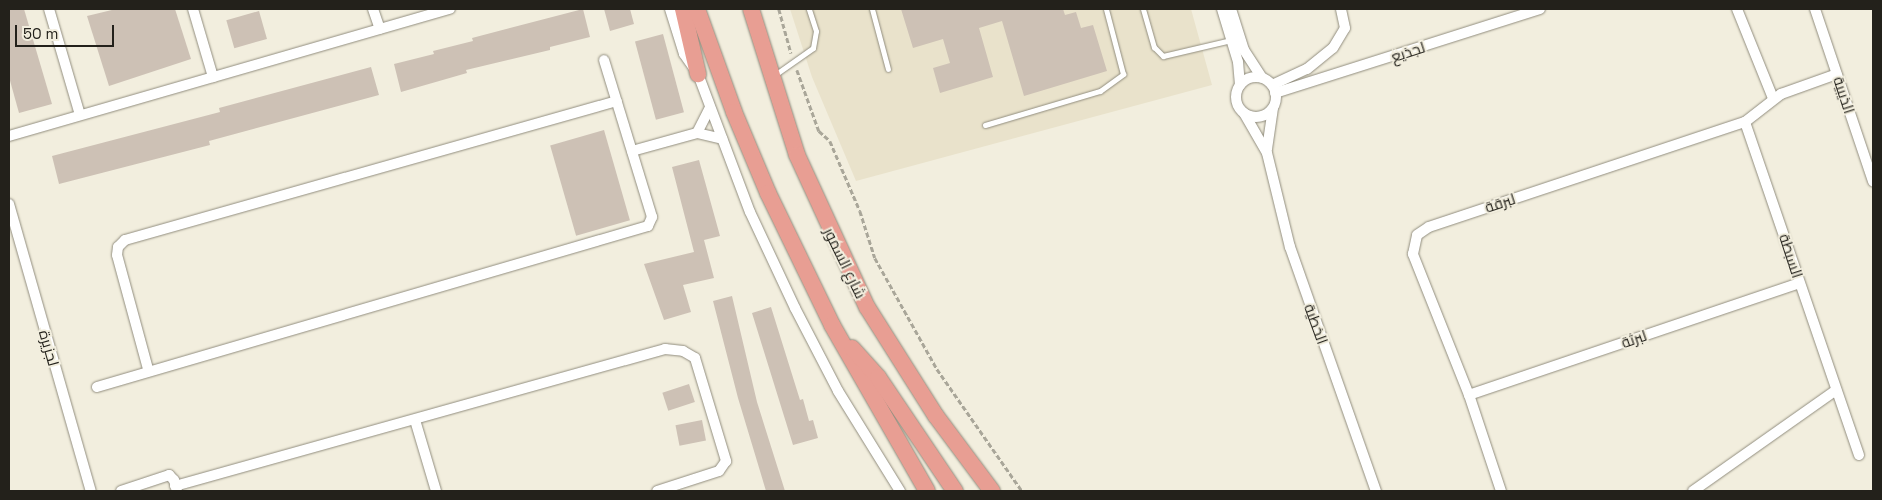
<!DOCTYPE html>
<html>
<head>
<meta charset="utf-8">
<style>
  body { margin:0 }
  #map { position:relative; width:1882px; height:500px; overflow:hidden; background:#f2eede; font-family:"Space Grotesk",Cairo,sans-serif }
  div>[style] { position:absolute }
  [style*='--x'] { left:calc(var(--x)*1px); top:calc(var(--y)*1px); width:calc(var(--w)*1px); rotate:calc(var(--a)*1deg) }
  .built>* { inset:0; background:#e9e2cb }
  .building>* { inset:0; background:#cdc1b5; transform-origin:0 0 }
  .path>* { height:2.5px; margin-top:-1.25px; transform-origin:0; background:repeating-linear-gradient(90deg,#a9a699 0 5px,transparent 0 7.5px) }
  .roads { filter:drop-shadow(0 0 1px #918d7e) drop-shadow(0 0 1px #918d7e) }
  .service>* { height:5px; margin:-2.5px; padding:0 2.5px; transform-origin:2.5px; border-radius:2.5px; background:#fff }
  .minor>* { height:10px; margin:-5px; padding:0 5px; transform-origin:5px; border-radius:5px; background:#fff }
  .minor>.ring { margin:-5px; padding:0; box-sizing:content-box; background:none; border:10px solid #fff; border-radius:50% }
  .primary>* { height:16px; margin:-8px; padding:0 8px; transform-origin:8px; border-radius:8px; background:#e89e93 }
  span { translate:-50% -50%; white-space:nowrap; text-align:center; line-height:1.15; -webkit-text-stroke:4px #f2eede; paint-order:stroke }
  .street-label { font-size:15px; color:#23211b }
  .frame { position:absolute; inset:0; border:10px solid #23211b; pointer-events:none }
  .scale { position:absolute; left:15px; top:25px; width:99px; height:22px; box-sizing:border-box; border:2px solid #23211b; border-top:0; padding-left:6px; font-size:15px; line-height:18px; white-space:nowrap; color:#23211b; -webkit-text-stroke:4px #f2eede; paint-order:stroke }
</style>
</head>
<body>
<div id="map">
  <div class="built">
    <i style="clip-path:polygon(790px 9px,1191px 9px,1212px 85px,856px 181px,812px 77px)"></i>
  </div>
  <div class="building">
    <i style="clip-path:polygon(9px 9px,24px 9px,52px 104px,19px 113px,9px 77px)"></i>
    <i style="clip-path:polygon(116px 9px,175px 9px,191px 59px,109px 86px,87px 16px)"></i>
    <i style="clip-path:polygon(583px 9px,590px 37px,550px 47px,550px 50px,466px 70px,467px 73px,401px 92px,394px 64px,434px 54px,433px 51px,473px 41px,472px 38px)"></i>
    <i style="clip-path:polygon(604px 9px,630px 9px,634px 24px,610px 31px)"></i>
    <i style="clip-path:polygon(901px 9px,1063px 9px,1065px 15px,1076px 12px,1081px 28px,1093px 25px,1107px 71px,1024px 96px,1002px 21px,979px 28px,993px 77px,940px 93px,933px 68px,950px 63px,943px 39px,913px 48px)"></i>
    <i style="left:259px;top:11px;width:29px;height:34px;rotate:74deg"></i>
    <i style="left:663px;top:34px;width:81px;height:29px;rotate:75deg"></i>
    <i style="clip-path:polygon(371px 67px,379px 95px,209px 141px,210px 145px,59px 184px,52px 156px,220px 112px,219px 108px)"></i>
    <i style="left:604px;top:130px;width:94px;height:56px;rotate:74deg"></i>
    <i style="clip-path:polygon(699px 160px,720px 236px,704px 240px,714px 278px,683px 285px,691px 312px,664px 320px,644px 264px,694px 252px,672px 167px)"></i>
    <i style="clip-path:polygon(732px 296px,757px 402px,785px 491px,766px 491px,738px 398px,713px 301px)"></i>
    <i style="clip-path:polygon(771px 307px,800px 400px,803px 399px,809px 421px,813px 420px,818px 438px,793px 445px,752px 313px)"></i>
    <i style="left:689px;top:384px;width:19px;height:28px;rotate:72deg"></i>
    <i style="left:702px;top:420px;width:21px;height:27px;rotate:79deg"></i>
  </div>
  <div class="path">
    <i style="--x:779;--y:9;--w:46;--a:74.7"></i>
    <i style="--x:797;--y:70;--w:65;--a:70.2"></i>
    <i style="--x:819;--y:131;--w:15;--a:42"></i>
    <i style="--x:830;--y:141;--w:76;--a:66.8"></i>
    <i style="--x:860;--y:211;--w:49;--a:72.3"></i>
    <i style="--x:875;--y:258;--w:127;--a:60.8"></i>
    <i style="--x:937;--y:369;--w:149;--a:55.1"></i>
  </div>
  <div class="roads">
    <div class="service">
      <i style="--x:872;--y:9;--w:62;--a:75.1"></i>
      <i style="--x:1143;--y:9;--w:40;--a:74"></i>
      <i style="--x:1154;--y:47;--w:13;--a:45"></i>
      <i style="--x:1163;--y:56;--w:70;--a:-13.2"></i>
      <i style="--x:776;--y:74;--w:45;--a:-35.1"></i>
      <i style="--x:813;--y:48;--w:17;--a:-80"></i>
      <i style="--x:816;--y:31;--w:23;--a:-108"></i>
      <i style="--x:985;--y:125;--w:120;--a:-16.5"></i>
      <i style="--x:1100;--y:91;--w:29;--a:-36"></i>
      <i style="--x:1123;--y:74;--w:67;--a:-104.7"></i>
    </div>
    <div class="minor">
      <i style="--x:49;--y:9;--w:110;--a:73.7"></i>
      <i style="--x:193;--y:9;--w:71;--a:73.6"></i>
      <i style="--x:373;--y:9;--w:21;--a:71"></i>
      <i style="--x:670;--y:9;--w:47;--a:72.7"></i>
      <i style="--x:684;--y:54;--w:24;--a:55"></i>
      <i style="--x:698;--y:74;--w:147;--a:69.4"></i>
      <i style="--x:750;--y:212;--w:106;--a:64.9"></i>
      <i style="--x:795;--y:308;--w:93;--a:62.6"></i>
      <i style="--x:838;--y:391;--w:118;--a:58.2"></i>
      <i style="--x:1222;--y:9;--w:55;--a:73.2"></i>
      <i style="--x:1238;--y:62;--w:23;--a:85"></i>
      <i style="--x:1231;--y:9;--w:43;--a:72.4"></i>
      <i style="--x:1244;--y:50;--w:33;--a:57"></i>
      <i style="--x:1737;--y:9;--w:96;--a:68"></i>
      <i style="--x:1815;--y:9;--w:182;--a:71.4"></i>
      <i class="ring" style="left:1236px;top:77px;width:30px;height:30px"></i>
      <i style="--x:1272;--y:85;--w:38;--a:-25"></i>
      <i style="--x:1307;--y:69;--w:33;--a:-39"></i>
      <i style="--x:1333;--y:48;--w:23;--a:-59"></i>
      <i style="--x:1345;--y:28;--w:19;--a:-102"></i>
      <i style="--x:1275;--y:93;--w:278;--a:-17.6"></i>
      <i style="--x:1244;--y:113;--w:46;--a:60.1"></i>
      <i style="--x:1267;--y:153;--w:97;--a:76.3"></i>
      <i style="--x:1290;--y:247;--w:259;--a:70.6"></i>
      <i style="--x:1745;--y:122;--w:352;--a:71.1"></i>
      <i style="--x:697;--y:133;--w:28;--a:-63"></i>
      <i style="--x:9;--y:136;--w:459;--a:-16.1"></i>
      <i style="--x:1267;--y:149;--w:41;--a:-81.7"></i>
      <i style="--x:632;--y:151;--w:67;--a:-15.5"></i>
      <i style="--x:697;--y:133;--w:26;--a:13"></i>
      <i style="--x:9;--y:204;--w:298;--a:74.1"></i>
      <i style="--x:148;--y:369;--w:118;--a:-105.2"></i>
      <i style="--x:117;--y:255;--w:8;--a:-83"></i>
      <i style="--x:118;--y:247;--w:10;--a:-45"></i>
      <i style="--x:125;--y:240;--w:511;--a:-15.78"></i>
      <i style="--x:97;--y:387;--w:574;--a:-16.29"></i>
      <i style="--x:648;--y:226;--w:10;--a:-66"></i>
      <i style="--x:652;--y:217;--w:164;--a:-107"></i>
      <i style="--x:1469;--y:395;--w:348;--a:-18.7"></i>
      <i style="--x:415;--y:420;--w:74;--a:73.5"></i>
      <i style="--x:175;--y:486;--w:509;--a:-15.62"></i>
      <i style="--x:665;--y:349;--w:18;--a:6"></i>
      <i style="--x:683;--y:351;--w:14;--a:30"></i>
      <i style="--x:695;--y:358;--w:108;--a:73.2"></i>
      <i style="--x:726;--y:461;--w:12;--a:125"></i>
      <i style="--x:719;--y:471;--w:65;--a:162.1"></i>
      <i style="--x:121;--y:491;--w:51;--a:-18.4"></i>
      <i style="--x:169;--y:475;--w:7;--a:45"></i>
      <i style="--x:174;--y:480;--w:11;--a:75"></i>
      <i style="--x:1501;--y:491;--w:101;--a:-108.4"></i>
      <i style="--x:1469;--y:395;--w:152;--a:-111.7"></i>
      <i style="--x:1413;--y:254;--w:19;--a:-78"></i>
      <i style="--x:1417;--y:235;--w:14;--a:-34"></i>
      <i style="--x:1429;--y:227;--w:333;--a:-18.4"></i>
      <i style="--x:1745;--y:122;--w:46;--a:-37.9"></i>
      <i style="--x:1781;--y:94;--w:59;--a:-19.7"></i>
      <i style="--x:1693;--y:491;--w:175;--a:-35.2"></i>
    </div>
    <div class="primary">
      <i style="--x:683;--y:9;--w:67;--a:77"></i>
      <i style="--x:697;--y:9;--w:109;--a:70.2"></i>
      <i style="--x:734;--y:112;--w:88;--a:67.2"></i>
      <i style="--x:768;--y:193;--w:147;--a:64.1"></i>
      <i style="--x:832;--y:325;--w:191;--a:60.2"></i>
      <i style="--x:751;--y:9;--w:153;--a:72.5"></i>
      <i style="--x:797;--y:155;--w:167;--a:65.3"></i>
      <i style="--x:867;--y:307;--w:129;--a:57.7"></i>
      <i style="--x:936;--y:416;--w:94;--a:53.3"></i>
      <i style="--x:852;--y:348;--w:39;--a:48"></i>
      <i style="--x:878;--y:377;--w:138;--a:56"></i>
    </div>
  </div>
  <div class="street-label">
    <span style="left:1408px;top:52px;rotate:-18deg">لجذيع</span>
    <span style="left:1844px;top:95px;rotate:72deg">الذيبية</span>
    <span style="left:1500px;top:203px;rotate:-18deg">لبرقة</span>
    <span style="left:1791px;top:256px;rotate:72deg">السبطة</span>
    <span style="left:845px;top:263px;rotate:64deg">شارع السمور</span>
    <span style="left:1316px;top:324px;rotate:70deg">الخطية</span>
    <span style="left:1634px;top:339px;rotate:-19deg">لبرثة</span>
    <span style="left:49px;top:348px;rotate:74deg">لجزيرة</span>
  </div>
  <div class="frame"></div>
  <div class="scale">50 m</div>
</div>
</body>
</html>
